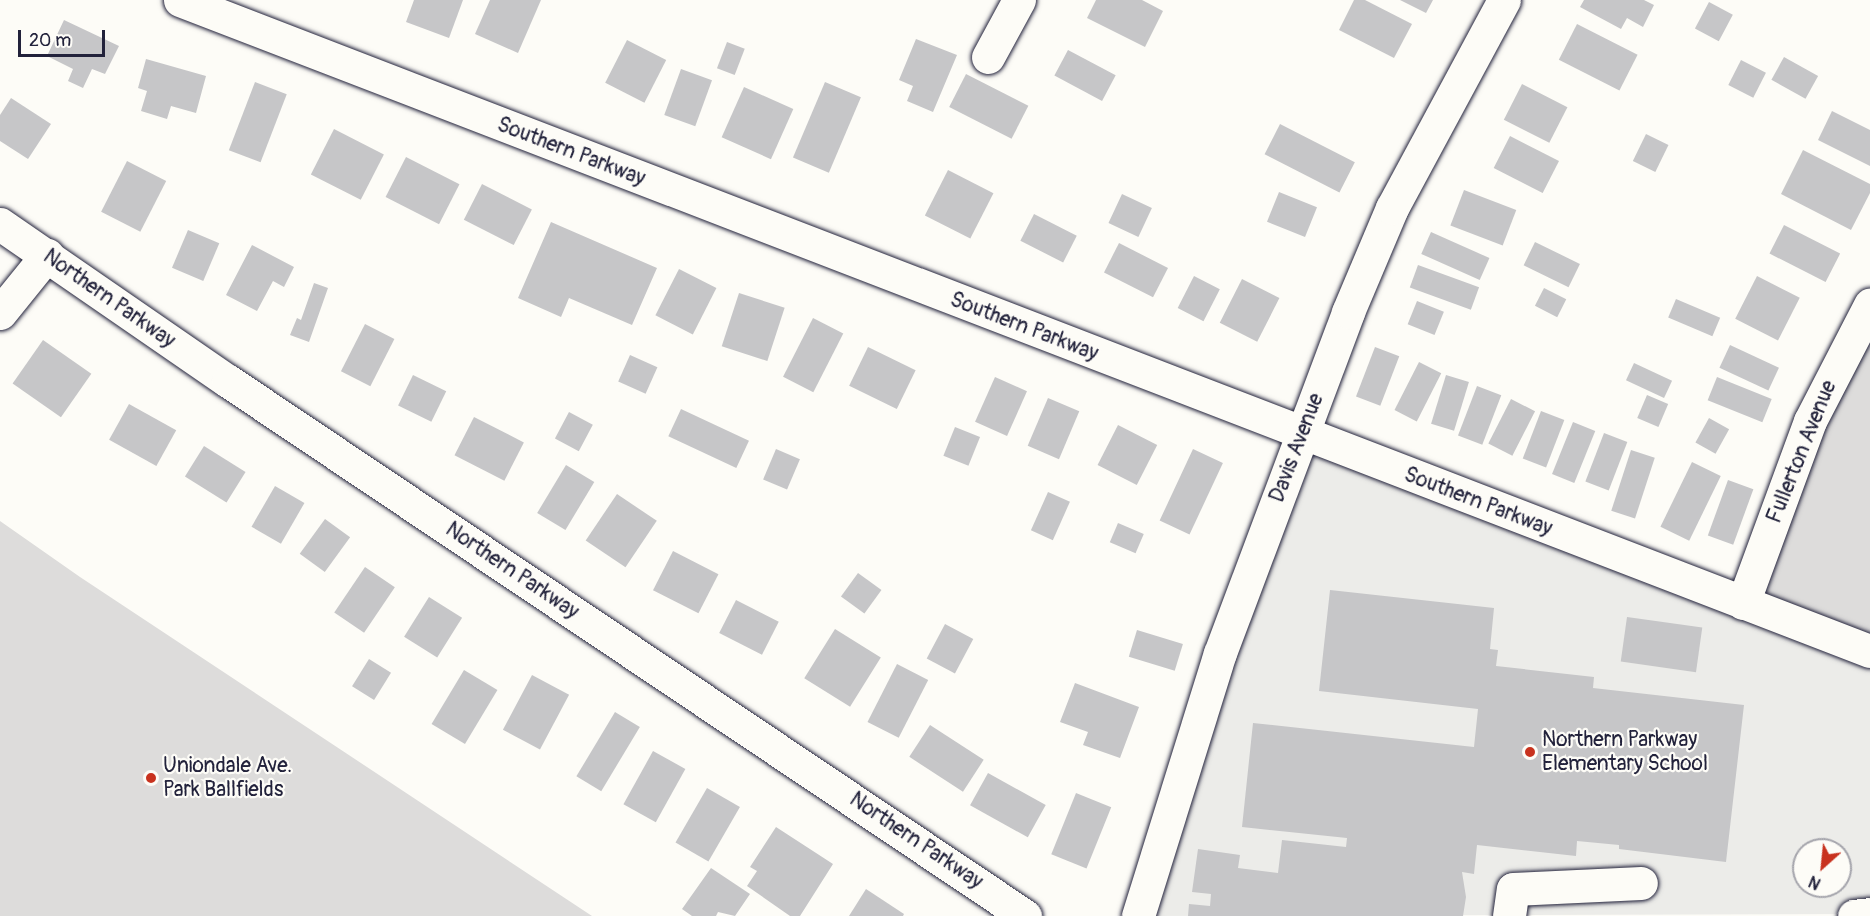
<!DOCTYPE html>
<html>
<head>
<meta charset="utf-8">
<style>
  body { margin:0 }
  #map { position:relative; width:1870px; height:916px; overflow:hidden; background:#fdfcf7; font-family:Pangolin,sans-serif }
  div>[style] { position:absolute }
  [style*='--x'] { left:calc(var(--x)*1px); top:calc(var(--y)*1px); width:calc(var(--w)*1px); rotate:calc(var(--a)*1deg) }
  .built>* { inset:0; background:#ecece9 }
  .green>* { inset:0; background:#dddcdb }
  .building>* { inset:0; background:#c6c6c8; transform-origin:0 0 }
  .roads { filter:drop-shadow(0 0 2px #22223b) drop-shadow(0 0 2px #22223b) }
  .minor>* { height:33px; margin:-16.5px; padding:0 16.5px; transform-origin:16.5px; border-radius:16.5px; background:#fdfcf7 }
  .dots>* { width:16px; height:16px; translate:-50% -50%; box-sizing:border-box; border:3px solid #fdfcf7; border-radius:50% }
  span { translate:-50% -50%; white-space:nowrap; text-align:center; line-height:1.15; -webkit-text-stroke:4.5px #fdfcf7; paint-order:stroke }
  .street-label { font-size:21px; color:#22223b }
  .poi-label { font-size:21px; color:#22223b }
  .left { translate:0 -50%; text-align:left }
  .north { position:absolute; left:1792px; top:838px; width:60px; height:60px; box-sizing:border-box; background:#fdfcf7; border:2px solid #a5a5ac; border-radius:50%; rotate:207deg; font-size:16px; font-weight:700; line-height:24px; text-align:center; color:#22223b }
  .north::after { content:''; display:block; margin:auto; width:21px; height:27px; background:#c8321e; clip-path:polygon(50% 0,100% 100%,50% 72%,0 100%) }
  .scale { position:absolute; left:18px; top:30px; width:87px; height:27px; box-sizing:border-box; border:3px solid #22223b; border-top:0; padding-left:8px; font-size:18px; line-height:21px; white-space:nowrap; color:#22223b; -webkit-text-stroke:4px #fdfcf7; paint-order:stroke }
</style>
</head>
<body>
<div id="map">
  <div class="built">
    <i style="clip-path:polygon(evenodd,1303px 435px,1870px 651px,1870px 914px,1138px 916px,1303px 435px,1804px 850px,1840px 850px,1840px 886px,1804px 886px,1804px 850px)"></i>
  </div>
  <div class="green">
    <i style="clip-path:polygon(1870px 305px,1870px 651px,1743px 603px)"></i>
    <i style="clip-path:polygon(0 521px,80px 577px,592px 916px,0 916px)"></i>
  </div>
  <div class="building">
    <i style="clip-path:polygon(414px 0,463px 0,449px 38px,406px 22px)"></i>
    <i style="clip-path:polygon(490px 0,541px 0,518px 53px,475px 34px)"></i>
    <i style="clip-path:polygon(1096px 0,1142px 0,1163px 11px,1145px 47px,1087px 18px)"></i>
    <i style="clip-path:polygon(1354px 0,1365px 0,1412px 24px,1394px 58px,1339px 30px)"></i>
    <i style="clip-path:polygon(1400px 0,1433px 0,1426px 13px)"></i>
    <i style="clip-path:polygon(1584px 0,1644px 0,1654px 5px,1643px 27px,1627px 18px,1621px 29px,1580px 7px)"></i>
    <i style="left:1709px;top:2px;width:27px;height:30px;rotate:28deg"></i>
    <i style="clip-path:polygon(64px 20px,119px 46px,105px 74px,92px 69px,83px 88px,68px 81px,73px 69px,47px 56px)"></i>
    <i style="left:1577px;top:24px;width:68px;height:40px;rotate:27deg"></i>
    <i style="clip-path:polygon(916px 39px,957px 55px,933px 112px,907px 101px,913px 86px,899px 80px)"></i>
    <i style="left:627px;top:40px;width:44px;height:48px;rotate:27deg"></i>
    <i style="left:727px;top:42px;width:19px;height:28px;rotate:21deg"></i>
    <i style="left:1068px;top:50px;width:54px;height:29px;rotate:28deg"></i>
    <i style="left:1784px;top:57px;width:39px;height:26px;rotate:29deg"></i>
    <i style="clip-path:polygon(146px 59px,206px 76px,196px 113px,171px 106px,167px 119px,141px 111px,147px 91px,138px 88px)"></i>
    <i style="left:1741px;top:60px;width:28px;height:28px;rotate:27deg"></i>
    <i style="left:681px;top:69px;width:33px;height:49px;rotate:20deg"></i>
    <i style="left:966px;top:74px;width:70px;height:37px;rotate:27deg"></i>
    <i style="left:255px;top:82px;width:34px;height:73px;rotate:21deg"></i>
    <i style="left:825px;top:82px;width:39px;height:82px;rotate:23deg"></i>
    <i style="left:1522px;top:84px;width:51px;height:40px;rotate:27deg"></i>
    <i style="left:744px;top:87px;width:54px;height:55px;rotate:24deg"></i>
    <i style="clip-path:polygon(11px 98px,51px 124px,28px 159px,0 141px,0 115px)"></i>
    <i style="clip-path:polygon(1832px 111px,1870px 130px,1870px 166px,1818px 140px)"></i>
    <i style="left:1280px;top:124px;width:84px;height:34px;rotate:27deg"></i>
    <i style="left:334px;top:129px;width:56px;height:51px;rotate:27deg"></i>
    <i style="left:1646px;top:134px;width:25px;height:30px;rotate:26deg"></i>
    <i style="left:1510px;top:136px;width:55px;height:36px;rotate:27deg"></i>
    <i style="clip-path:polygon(1803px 150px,1870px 184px,1870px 193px,1851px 230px,1781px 194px)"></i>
    <i style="left:406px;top:157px;width:60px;height:45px;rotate:27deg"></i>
    <i style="left:127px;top:161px;width:44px;height:57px;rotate:27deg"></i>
    <i style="left:948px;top:170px;width:51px;height:51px;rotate:27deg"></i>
    <i style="left:482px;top:184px;width:56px;height:40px;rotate:27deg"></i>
    <i style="left:1464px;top:190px;width:56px;height:38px;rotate:21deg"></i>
    <i style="left:1279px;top:192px;width:41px;height:32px;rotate:22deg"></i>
    <i style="left:1122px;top:194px;width:33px;height:32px;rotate:25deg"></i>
    <i style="left:1034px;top:214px;width:48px;height:30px;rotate:27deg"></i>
    <i style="clip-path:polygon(551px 222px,657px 268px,632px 325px,569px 298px,561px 317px,518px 298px)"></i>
    <i style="left:1784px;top:225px;width:63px;height:32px;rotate:27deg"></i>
    <i style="left:188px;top:230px;width:34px;height:41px;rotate:23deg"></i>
    <i style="left:1431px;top:232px;width:64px;height:24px;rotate:24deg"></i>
    <i style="left:1535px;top:242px;width:50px;height:26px;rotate:26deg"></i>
    <i style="left:1119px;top:243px;width:55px;height:33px;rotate:27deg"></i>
    <i style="clip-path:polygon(252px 245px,294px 267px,284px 287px,273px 281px,257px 311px,226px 295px)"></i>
    <i style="left:1418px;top:265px;width:65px;height:24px;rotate:20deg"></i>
    <i style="left:679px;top:269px;width:42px;height:52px;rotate:27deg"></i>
    <i style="left:1194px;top:276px;width:29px;height:36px;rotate:27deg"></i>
    <i style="left:1757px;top:276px;width:48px;height:48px;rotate:27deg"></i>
    <i style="left:1242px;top:279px;width:42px;height:49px;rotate:27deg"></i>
    <i style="clip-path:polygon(314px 283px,328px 288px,309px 342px,290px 335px,297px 318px,301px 320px)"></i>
    <i style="left:1544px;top:288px;width:25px;height:20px;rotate:27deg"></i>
    <i style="left:739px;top:293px;width:48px;height:56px;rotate:18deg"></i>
    <i style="left:1676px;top:299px;width:48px;height:20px;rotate:23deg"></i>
    <i style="left:1417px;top:301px;width:29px;height:25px;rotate:22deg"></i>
    <i style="left:813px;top:318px;width:34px;height:66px;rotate:27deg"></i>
    <i style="left:365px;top:324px;width:33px;height:53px;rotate:27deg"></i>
    <i style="left:43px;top:340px;width:59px;height:53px;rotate:35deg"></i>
    <i style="left:1730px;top:345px;width:54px;height:25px;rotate:25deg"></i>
    <i style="left:868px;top:347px;width:53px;height:43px;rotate:26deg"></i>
    <i style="left:1375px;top:347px;width:26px;height:53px;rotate:21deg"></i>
    <i style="left:630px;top:355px;width:30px;height:29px;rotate:24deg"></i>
    <i style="left:1419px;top:362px;width:25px;height:54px;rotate:27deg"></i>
    <i style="left:1634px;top:363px;width:42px;height:19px;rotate:25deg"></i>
    <i style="left:413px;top:375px;width:37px;height:34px;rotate:26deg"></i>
    <i style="left:1446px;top:375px;width:24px;height:51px;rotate:17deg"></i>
    <i style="left:995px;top:377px;width:35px;height:49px;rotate:24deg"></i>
    <i style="left:1717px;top:377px;width:59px;height:25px;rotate:22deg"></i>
    <i style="left:1477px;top:386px;width:26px;height:53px;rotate:21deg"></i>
    <i style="left:1647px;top:395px;width:23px;height:25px;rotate:23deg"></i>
    <i style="left:1048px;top:398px;width:34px;height:52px;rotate:23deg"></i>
    <i style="left:1511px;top:399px;width:27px;height:50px;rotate:27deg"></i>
    <i style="left:129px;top:404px;width:54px;height:41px;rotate:29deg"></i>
    <i style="left:681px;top:409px;width:75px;height:30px;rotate:25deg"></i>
    <i style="left:1541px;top:411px;width:25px;height:51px;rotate:21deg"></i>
    <i style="left:569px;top:412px;width:27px;height:30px;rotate:28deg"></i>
    <i style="left:474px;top:417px;width:56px;height:43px;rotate:27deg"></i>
    <i style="left:1709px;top:418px;width:23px;height:28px;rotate:29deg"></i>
    <i style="left:1573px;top:422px;width:24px;height:56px;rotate:22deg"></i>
    <i style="left:1118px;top:425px;width:44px;height:45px;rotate:27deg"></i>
    <i style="left:955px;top:427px;width:27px;height:31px;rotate:22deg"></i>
    <i style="left:1604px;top:433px;width:25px;height:52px;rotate:21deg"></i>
    <i style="left:204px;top:446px;width:49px;height:36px;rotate:32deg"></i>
    <i style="left:776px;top:449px;width:26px;height:33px;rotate:23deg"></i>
    <i style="left:1193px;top:449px;width:33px;height:79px;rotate:25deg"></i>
    <i style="left:1631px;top:450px;width:25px;height:64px;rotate:18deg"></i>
    <i style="left:1692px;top:462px;width:32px;height:72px;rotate:26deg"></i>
    <i style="left:566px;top:465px;width:33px;height:56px;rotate:31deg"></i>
    <i style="left:1728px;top:480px;width:27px;height:59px;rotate:20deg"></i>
    <i style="left:275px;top:486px;width:34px;height:47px;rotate:30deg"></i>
    <i style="left:1048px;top:492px;width:24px;height:42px;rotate:24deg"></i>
    <i style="left:617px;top:494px;width:48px;height:56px;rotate:34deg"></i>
    <i style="left:325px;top:519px;width:31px;height:43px;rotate:36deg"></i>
    <i style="left:1118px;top:523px;width:28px;height:21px;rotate:23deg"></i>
    <i style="left:673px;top:551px;width:51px;height:44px;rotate:27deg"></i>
    <i style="left:365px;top:567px;width:36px;height:55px;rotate:34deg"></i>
    <i style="left:858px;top:573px;width:29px;height:29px;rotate:36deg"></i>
    <i style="clip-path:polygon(1330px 590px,1494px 608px,1490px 649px,1498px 650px,1496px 666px,1594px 677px,1593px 688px,1744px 705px,1726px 862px,1619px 849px,1619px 845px,1577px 841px,1576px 856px,1477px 845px,1474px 874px,1462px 872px,1466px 897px,1463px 916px,1188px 916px,1189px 904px,1210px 906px,1211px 894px,1192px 892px,1198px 849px,1240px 855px,1238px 868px,1278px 873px,1282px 840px,1346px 847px,1347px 838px,1242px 827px,1253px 723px,1474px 747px,1478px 709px,1319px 691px)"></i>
    <i style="left:429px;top:597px;width:39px;height:47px;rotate:32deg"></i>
    <i style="left:736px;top:600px;width:48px;height:37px;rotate:27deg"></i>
    <i style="left:1627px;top:617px;width:76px;height:45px;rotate:8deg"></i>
    <i style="left:945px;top:624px;width:32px;height:39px;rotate:28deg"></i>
    <i style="left:835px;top:629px;width:54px;height:58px;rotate:32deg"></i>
    <i style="left:1137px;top:630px;width:48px;height:28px;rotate:17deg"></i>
    <i style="left:369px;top:659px;width:26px;height:32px;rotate:32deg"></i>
    <i style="left:897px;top:664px;width:35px;height:65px;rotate:27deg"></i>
    <i style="left:464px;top:670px;width:39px;height:63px;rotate:31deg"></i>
    <i style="left:532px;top:675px;width:42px;height:62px;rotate:28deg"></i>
    <i style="clip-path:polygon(1075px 683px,1139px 707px,1120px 758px,1083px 745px,1088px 732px,1060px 722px)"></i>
    <i style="left:615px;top:712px;width:29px;height:75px;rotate:31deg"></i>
    <i style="left:930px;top:725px;width:64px;height:38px;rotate:33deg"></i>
    <i style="left:653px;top:751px;width:37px;height:61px;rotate:29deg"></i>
    <i style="left:988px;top:773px;width:66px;height:37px;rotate:29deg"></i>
    <i style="left:707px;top:788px;width:38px;height:63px;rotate:30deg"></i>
    <i style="left:1076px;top:793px;width:38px;height:66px;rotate:22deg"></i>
    <i style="clip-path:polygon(776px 827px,833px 864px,800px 916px,790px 916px,747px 886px,757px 871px,750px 867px)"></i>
    <i style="clip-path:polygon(711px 868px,750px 894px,735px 916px,718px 912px,716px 916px,692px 916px,682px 909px)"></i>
    <i style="clip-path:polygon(866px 889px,904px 914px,903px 916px,849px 916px)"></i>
  </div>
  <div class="roads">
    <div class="minor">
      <i style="--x:180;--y:0;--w:1811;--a:21.07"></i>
      <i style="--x:988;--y:57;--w:65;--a:-61.5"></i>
      <i style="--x:0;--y:224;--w:277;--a:34.6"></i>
      <i style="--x:228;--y:381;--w:960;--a:33.87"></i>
      <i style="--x:0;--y:313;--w:75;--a:-51"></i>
      <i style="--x:1743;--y:603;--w:194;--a:-69.8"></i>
      <i style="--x:1810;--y:421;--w:131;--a:-62.7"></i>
      <i style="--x:1138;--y:916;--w:275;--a:-72.7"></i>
      <i style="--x:1220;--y:653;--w:364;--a:-69.4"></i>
      <i style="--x:1348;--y:312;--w:113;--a:-67.1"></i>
      <i style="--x:1392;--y:208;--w:236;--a:-61.7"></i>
      <i style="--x:1509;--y:916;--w:27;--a:-82"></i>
      <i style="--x:1513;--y:889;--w:128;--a:-2.7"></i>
      <i style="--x:1854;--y:916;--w:16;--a:-7"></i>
    </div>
  </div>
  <div class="dots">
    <i style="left:1530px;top:752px;background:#c8321e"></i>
    <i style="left:151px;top:778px;background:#c8321e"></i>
  </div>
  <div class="street-label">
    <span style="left:571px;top:152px;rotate:21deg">Southern Parkway</span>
    <span style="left:109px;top:299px;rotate:35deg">Northern Parkway</span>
    <span style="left:1024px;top:327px;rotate:21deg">Southern Parkway</span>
    <span style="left:1297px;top:448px;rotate:-69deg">Davis Avenue</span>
    <span style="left:1802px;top:452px;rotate:-68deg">Fullerton Avenue</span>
    <span style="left:1478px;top:502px;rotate:21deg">Southern Parkway</span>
    <span style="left:512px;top:571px;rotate:34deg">Northern Parkway</span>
    <span style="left:916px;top:841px;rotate:34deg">Northern Parkway</span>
  </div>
  <div class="poi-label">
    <span class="left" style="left:1542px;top:752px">Northern Parkway<br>Elementary School</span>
    <span class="left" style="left:163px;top:778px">Uniondale Ave.<br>Park Ballfields</span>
  </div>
  <div class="north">N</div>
  <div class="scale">20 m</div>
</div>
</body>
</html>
